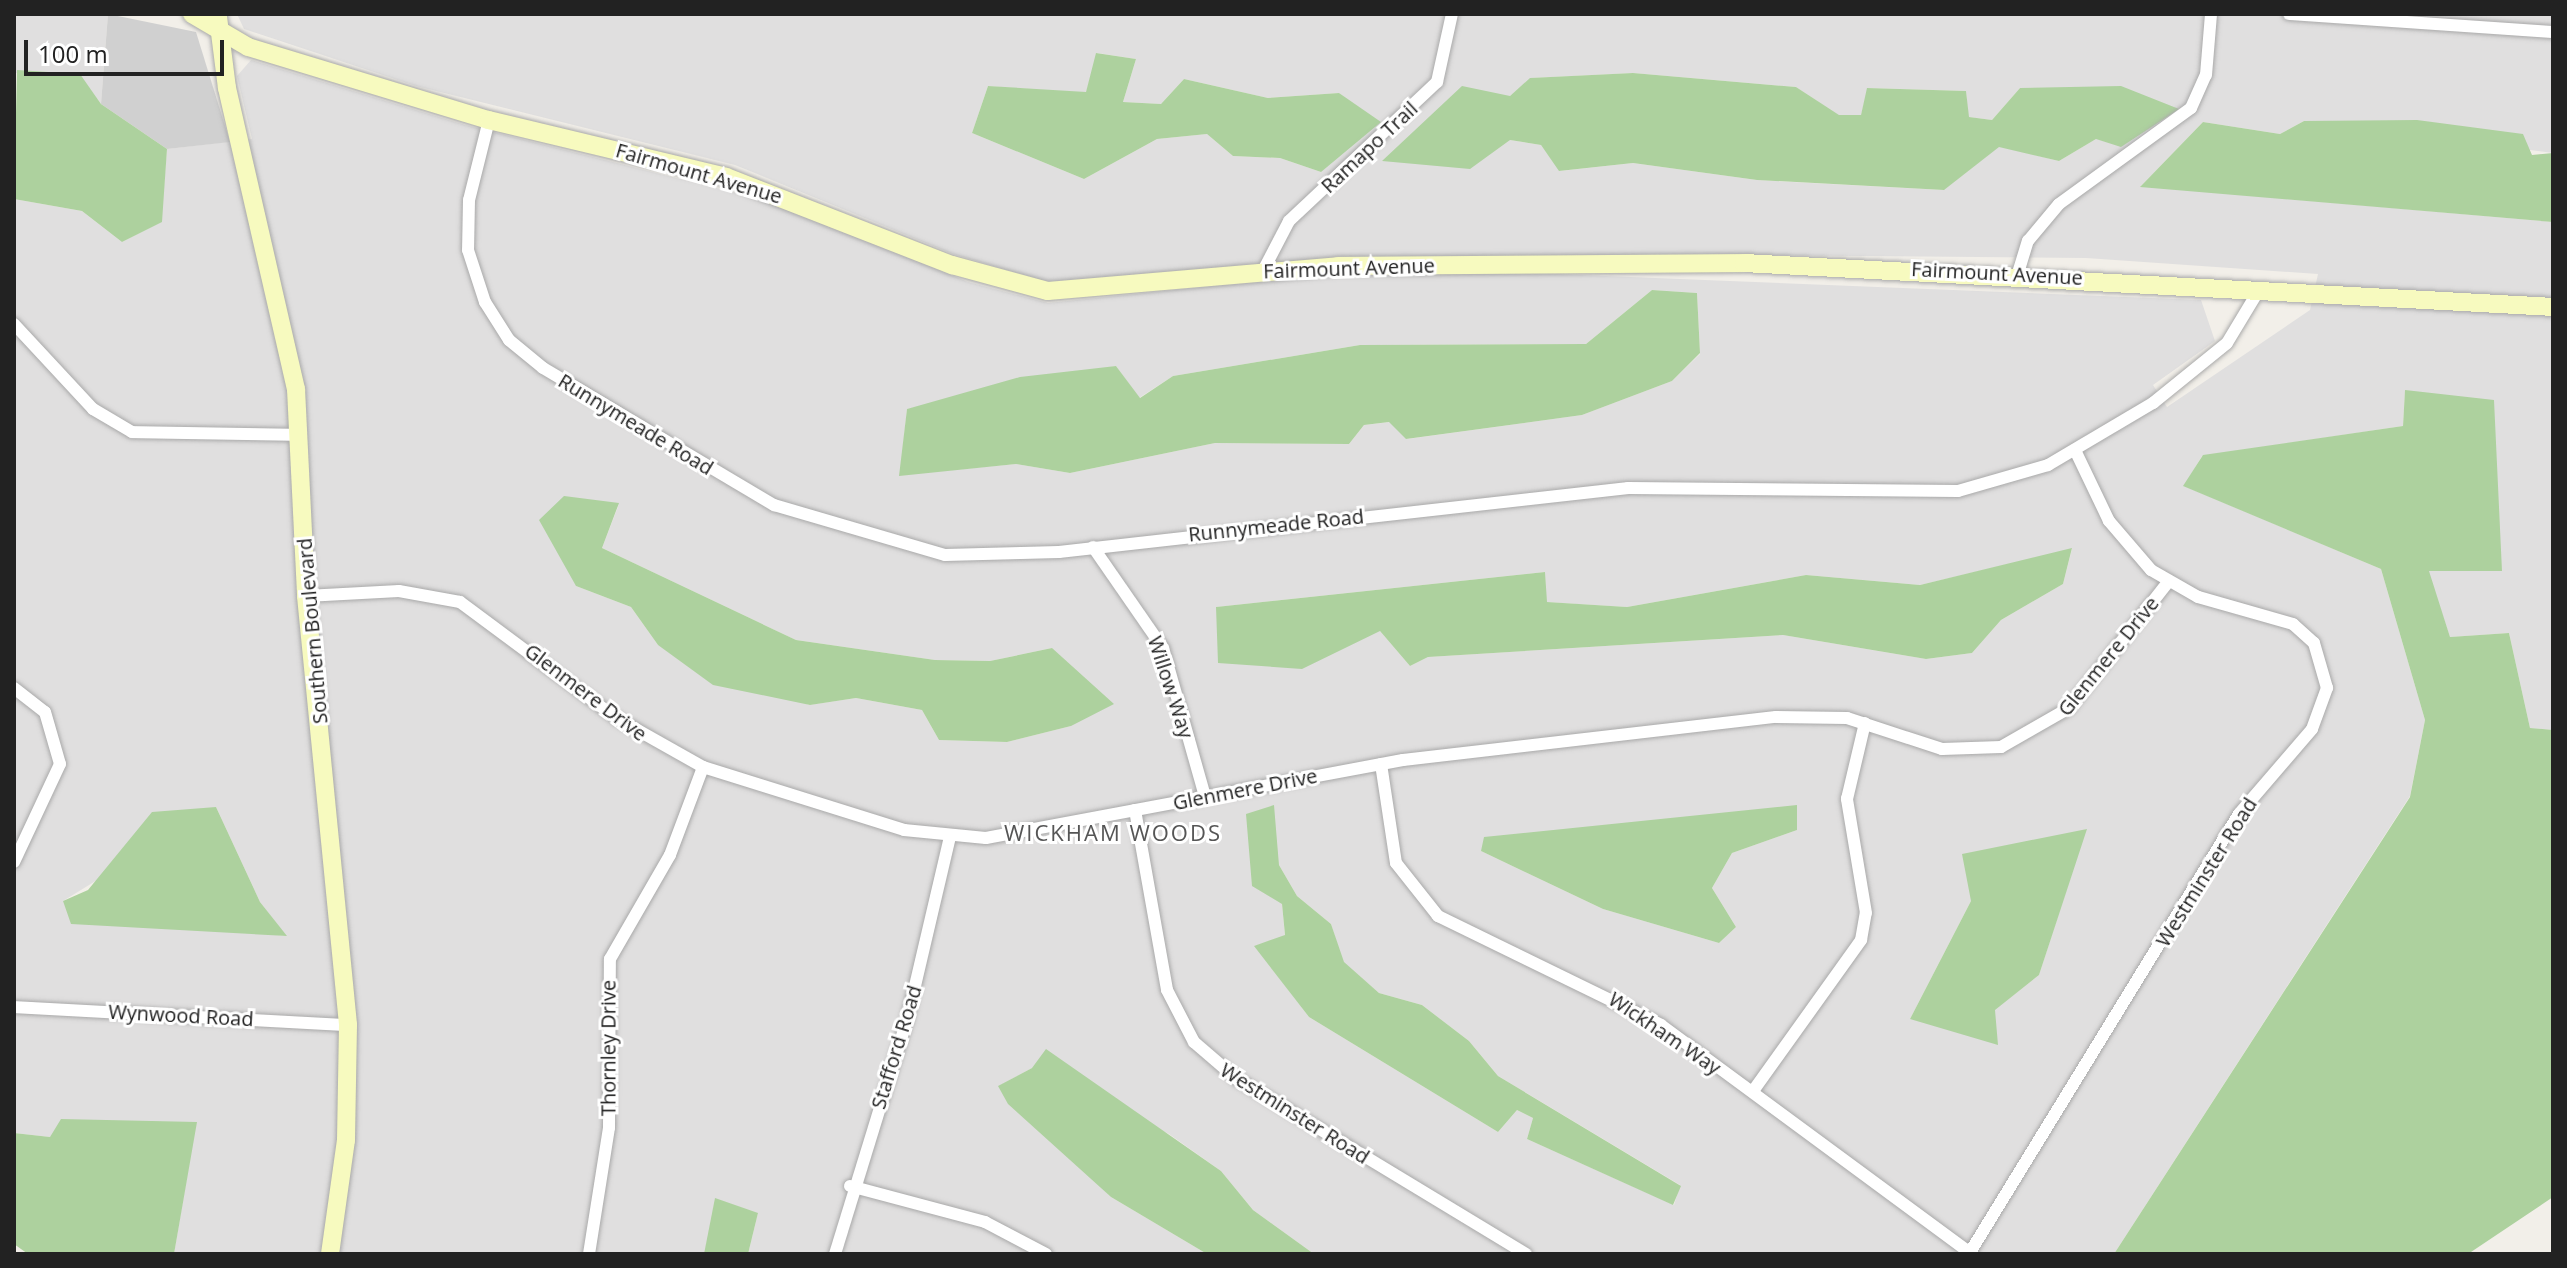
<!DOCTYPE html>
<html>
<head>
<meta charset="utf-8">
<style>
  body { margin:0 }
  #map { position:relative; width:2567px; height:1268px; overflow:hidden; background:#f2efe9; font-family:"Open Sans",sans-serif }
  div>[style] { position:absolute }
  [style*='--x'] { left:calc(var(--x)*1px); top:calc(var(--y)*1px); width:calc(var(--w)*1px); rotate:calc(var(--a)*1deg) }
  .residential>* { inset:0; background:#e0dfdf }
  .religious>* { inset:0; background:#d0d0d0 }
  .forest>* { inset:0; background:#add19e }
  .roads { filter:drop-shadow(0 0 2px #a9a9a9) drop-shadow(0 0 2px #a9a9a9) }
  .street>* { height:12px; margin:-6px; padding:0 6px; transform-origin:6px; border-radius:6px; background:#fff }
  .secondary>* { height:18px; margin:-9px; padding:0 9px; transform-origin:9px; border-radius:9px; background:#f7fabf }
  span { translate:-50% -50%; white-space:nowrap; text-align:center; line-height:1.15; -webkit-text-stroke:6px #fff; paint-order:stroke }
  .street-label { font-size:20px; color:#222 }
  .neighbourhood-label { font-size:22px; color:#555; letter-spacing:2px }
  .frame { position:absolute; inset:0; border:16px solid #222; pointer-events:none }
  .scale { position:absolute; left:24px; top:40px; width:200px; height:36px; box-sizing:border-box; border:4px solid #222; border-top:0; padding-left:10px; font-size:24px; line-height:28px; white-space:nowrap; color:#222; -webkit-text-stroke:6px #fff; paint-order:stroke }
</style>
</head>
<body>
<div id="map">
  <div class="residential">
    <i style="clip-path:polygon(14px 14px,108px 14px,101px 104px,79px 74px,14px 73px)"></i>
    <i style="clip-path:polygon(evenodd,237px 14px,2553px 14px,2553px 153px,2304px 121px,2280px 134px,2203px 122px,2141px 186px,2553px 222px,2553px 730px,2530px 728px,2509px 633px,2450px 637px,2428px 571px,2405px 391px,2403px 426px,2202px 456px,2184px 486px,2381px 569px,2425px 720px,2410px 796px,2114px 1254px,1314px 1254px,1253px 1210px,1221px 1171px,1169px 1134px,1032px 1068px,999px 1086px,1111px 1197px,1207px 1254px,748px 1254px,758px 1213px,704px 1254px,174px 1254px,196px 1122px,50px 1137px,14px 1133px,14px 199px,82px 211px,122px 242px,161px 222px,167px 149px,252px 139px,237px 76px,251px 60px,465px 125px,780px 204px,968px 282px,1048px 303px,1301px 277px,1505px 272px,2201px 300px,2215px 341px,2153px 385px,2167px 407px,2310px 310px,2318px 274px,2086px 258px,1743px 255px,1337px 258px,1048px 282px,953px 254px,735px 165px,416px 86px,244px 29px,237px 14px,1097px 53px,1136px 59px,1123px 102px,1161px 104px,1184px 79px,1268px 98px,1339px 93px,1356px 107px,1321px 172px,1280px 158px,1233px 156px,1207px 134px,1157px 139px,1084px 179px,972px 133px,988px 86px,1086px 93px,1097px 53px,237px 14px,1633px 73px,1796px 87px,1838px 115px,1861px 115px,1868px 88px,1966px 91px,1968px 117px,1992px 120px,2020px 88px,2096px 139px,2059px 161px,1999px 146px,1943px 190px,1757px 180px,1633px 163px,1560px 171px,1541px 145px,1510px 140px,1510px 96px,1531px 78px,1633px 73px,237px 14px,1652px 290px,1697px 293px,1700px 354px,1672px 381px,1582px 415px,1407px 439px,1390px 422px,1364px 425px,1349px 444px,1215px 443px,1070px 473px,1016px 464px,900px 475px,907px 409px,1116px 366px,1139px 398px,1173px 376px,1360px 345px,1586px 344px,1652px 290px,237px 14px,619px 504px,602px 548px,796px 640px,935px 660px,990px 661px,1052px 648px,1071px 726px,1007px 742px,939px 740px,922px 710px,856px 698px,809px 705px,658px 645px,631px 607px,576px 586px,619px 504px,237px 14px,2072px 549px,2063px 584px,2001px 620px,1972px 653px,1926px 659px,1783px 635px,1428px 657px,1410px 666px,1380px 631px,1216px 607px,1545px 572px,1546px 602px,1627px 607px,1806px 575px,1920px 585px,2072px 549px,237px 14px,1274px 805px,1279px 865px,1297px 896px,1331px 924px,1343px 962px,1379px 993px,1422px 1005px,1469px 1041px,1498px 1076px,1680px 1185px,1674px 1205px,1527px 1139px,1533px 1118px,1517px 1110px,1498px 1132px,1309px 1017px,1255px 946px,1285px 936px,1282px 904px,1274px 805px,237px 14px,216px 807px,260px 902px,286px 936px,176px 926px,63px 901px,216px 807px,237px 14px,2086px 829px,2039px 975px,1994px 1010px,1910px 1019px,1971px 901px,2086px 829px,237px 14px,1797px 830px,1732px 853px,1712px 888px,1736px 927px,1719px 943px,1603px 909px,1481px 851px,1797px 830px)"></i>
  </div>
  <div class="religious">
    <i style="clip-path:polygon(108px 14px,196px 32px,230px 142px,167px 149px,101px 104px)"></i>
  </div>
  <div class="forest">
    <i style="clip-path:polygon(1096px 53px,1136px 59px,1123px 102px,1161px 104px,1184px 79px,1268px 98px,1339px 93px,1381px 122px,1321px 172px,1280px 158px,1233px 156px,1207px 134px,1157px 139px,1084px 179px,972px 133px,988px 86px,1086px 92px)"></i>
    <i style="clip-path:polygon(17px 70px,80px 74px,101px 104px,167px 149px,162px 222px,122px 242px,82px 211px,14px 199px)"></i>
    <i style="clip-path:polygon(1633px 73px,1796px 87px,1839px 115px,1861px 115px,1867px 88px,1966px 91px,1969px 117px,1992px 120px,2020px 88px,2121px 86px,2179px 109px,2121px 147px,2096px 139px,2059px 161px,1999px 147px,1944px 190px,1757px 180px,1633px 163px,1559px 171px,1541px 145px,1510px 140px,1470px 169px,1382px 161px,1462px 86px,1510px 96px,1530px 78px)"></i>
    <i style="clip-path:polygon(2417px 120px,2523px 134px,2532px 155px,2553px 153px,2553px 222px,2140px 187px,2203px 122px,2280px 134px,2304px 121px)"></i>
    <i style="clip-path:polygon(1652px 290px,1697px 293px,1700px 353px,1672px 381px,1582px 415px,1406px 439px,1389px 422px,1364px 425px,1349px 444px,1215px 443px,1070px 473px,1016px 464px,899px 476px,907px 409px,1020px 377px,1116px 366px,1140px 398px,1173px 376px,1360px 345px,1586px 344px)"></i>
    <i style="clip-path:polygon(2405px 390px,2494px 400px,2502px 571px,2429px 571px,2450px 637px,2509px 633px,2530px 728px,2553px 730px,2553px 1197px,2468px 1254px,2114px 1254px,2410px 797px,2425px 720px,2381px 569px,2183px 486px,2203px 455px,2403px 426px)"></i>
    <i style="clip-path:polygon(564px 496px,619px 503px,602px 548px,796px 640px,935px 660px,990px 661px,1052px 648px,1114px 704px,1071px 726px,1007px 742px,939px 740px,922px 710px,856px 698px,810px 705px,713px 685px,658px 645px,631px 607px,576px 586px,539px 520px)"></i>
    <i style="clip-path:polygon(2072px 548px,2063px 584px,2001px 620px,1972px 653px,1926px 659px,1783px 635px,1428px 657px,1410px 666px,1380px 631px,1302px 669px,1218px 663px,1216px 607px,1545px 572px,1547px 602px,1627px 607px,1806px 575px,1920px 585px)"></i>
    <i style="clip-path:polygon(1274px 805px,1279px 865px,1297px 896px,1331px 924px,1344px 962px,1379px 993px,1422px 1005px,1469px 1041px,1498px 1076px,1681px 1186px,1673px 1205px,1527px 1139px,1533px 1118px,1517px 1110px,1498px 1132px,1309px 1017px,1254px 946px,1285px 935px,1282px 904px,1252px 886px,1246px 814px)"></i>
    <i style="clip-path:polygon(1797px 805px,1797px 830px,1732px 853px,1712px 888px,1736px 927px,1719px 943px,1603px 909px,1481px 851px,1484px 837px)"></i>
    <i style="clip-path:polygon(216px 807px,260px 902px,287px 936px,71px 924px,63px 901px,88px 890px,152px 812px)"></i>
    <i style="clip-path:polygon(2087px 829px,2039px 975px,1995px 1010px,1998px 1045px,1910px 1019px,1971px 901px,1962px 854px)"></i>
    <i style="clip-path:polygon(1046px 1049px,1221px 1171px,1253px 1210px,1314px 1254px,1207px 1254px,1111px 1197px,1008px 1104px,998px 1086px,1032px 1068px)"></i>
    <i style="clip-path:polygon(61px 1119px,197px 1122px,174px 1254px,28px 1254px,14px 1244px,14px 1133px,50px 1137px)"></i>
    <i style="clip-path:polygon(715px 1198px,758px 1213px,748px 1254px,704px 1254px)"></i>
  </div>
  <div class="roads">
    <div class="street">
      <i style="--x:2289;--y:14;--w:265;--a:3.9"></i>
      <i style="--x:489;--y:120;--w:82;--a:104"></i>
      <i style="--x:469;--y:200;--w:50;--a:91.1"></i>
      <i style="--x:468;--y:250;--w:55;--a:71.9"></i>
      <i style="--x:485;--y:302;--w:45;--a:57.7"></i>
      <i style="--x:509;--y:340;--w:44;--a:39.5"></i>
      <i style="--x:543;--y:368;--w:269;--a:30.7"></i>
      <i style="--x:774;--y:505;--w:178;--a:16.3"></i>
      <i style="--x:945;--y:555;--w:114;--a:-1.5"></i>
      <i style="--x:1059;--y:552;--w:573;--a:-6.42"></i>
      <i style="--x:1628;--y:488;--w:330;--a:0.5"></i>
      <i style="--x:1958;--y:491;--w:94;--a:-16.1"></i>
      <i style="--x:2048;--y:465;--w:122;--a:-30.6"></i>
      <i style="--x:2153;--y:403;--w:95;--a:-39"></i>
      <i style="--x:2227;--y:343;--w:62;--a:-58.9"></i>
      <i style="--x:1263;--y:271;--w:56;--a:-62.5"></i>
      <i style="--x:1289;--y:221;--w:203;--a:-43.2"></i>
      <i style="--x:1437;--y:82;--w:70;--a:-77.6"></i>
      <i style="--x:2018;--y:273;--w:34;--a:-73"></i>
      <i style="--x:2028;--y:241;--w:48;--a:-50"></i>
      <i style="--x:2059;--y:204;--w:163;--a:-36"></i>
      <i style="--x:2191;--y:108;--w:36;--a:-66"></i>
      <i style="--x:2206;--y:75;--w:61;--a:-85.3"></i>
      <i style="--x:14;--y:324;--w:116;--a:47.1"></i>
      <i style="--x:93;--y:409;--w:45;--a:30.5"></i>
      <i style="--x:132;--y:432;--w:168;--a:1"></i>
      <i style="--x:1093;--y:547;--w:123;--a:55.3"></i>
      <i style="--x:1163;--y:648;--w:154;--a:74.2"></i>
      <i style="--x:306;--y:596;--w:93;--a:-3.1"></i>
      <i style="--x:399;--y:591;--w:62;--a:10.2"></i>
      <i style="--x:460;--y:602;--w:194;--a:36.6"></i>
      <i style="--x:616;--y:718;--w:100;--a:29.4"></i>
      <i style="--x:703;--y:767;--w:211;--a:17.4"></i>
      <i style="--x:904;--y:830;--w:82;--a:5.6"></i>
      <i style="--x:986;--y:838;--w:424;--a:-10.6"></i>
      <i style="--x:1403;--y:760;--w:375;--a:-6.6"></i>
      <i style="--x:1776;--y:717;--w:71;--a:0.8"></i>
      <i style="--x:1847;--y:718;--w:100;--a:18.1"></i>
      <i style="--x:1942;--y:749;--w:59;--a:-1.9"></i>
      <i style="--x:2001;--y:747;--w:78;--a:-29.8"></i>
      <i style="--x:2069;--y:708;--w:160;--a:-51.8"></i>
      <i style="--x:14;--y:688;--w:39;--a:38"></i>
      <i style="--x:45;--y:712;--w:54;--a:73.9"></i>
      <i style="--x:60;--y:764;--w:108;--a:115.1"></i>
      <i style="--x:1381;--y:764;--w:100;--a:81.4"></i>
      <i style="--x:1396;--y:863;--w:68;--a:51.6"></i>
      <i style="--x:1438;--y:916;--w:248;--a:26"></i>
      <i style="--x:1661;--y:1025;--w:384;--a:36.4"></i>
      <i style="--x:1135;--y:810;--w:183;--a:79.9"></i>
      <i style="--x:1167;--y:990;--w:59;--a:62.6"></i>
      <i style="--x:1194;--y:1042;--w:57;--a:40.7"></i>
      <i style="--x:1237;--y:1079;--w:338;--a:31.2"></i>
      <i style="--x:14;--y:1007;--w:334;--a:3.1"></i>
      <i style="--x:1753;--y:1091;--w:186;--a:-54.4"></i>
      <i style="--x:1861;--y:940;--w:27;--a:-80"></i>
      <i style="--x:1866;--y:913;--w:116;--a:-99.5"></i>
      <i style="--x:1847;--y:799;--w:78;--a:-76.7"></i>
      <i style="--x:850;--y:1186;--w:140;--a:14.9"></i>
      <i style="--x:985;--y:1222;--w:69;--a:27.7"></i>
      <i style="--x:589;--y:1254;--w:128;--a:-81"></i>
      <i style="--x:609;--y:1128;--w:169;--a:-89.7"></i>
      <i style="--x:610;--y:959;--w:120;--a:-60"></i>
      <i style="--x:670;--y:855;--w:94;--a:-69.4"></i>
      <i style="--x:835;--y:1254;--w:245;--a:-72.9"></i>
      <i style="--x:907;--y:1020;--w:188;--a:-76.8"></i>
      <i style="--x:1969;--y:1254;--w:516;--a:-58.47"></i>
      <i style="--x:2239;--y:814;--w:112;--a:-49.3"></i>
      <i style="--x:2312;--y:729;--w:44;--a:-69.9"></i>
      <i style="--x:2327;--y:688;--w:47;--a:-106.1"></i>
      <i style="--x:2314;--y:643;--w:28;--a:-138"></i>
      <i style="--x:2293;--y:624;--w:99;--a:-164.1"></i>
      <i style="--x:2198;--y:597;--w:54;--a:-150.1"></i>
      <i style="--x:2151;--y:570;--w:65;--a:-130.6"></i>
      <i style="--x:2109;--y:521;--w:79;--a:-115.6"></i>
    </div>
    <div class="secondary">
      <i style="--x:192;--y:14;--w:65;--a:30.5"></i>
      <i style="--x:248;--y:47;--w:252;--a:16.9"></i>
      <i style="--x:489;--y:120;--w:244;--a:13.5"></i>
      <i style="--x:726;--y:177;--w:243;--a:21.3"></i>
      <i style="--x:952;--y:265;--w:99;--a:15.2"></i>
      <i style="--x:1048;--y:291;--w:291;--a:-4.9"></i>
      <i style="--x:1338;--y:266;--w:406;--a:-0.4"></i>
      <i style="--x:1744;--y:263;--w:810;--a:3.11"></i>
      <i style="--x:218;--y:17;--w:72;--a:82.8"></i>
      <i style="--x:227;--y:88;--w:309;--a:77.1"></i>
      <i style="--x:296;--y:389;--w:207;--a:87.2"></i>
      <i style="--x:306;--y:596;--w:431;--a:84.4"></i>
      <i style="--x:348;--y:1025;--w:115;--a:91"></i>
      <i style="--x:346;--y:1140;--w:115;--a:98"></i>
    </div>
  </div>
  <div class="street-label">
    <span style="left:1369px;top:147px;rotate:-43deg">Ramapo Trail</span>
    <span style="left:699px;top:173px;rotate:16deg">Fairmount Avenue</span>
    <span style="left:1349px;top:268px;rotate:-2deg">Fairmount Avenue</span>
    <span style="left:1997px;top:273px;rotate:3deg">Fairmount Avenue</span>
    <span style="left:636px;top:424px;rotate:31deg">Runnymeade Road</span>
    <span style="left:1276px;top:525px;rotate:-6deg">Runnymeade Road</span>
    <span style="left:312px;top:631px;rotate:-95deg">Southern Boulevard</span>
    <span style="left:2108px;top:656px;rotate:-51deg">Glenmere Drive</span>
    <span style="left:1171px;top:687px;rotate:72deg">Willow Way</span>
    <span style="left:586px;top:692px;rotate:37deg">Glenmere Drive</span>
    <span style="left:1245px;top:789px;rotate:-11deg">Glenmere Drive</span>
    <span style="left:2206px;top:872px;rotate:-58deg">Westminster Road</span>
    <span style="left:181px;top:1015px;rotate:3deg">Wynwood Road</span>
    <span style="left:1665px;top:1033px;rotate:34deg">Wickham Way</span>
    <span style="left:896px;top:1047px;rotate:-73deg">Stafford Road</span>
    <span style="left:608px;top:1048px;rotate:-90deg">Thornley Drive</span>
    <span style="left:1295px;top:1113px;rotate:32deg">Westminster Road</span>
  </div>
  <div class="neighbourhood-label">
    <span style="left:1113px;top:833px">WICKHAM WOODS</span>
  </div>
  <div class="frame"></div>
  <div class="scale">100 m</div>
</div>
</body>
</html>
